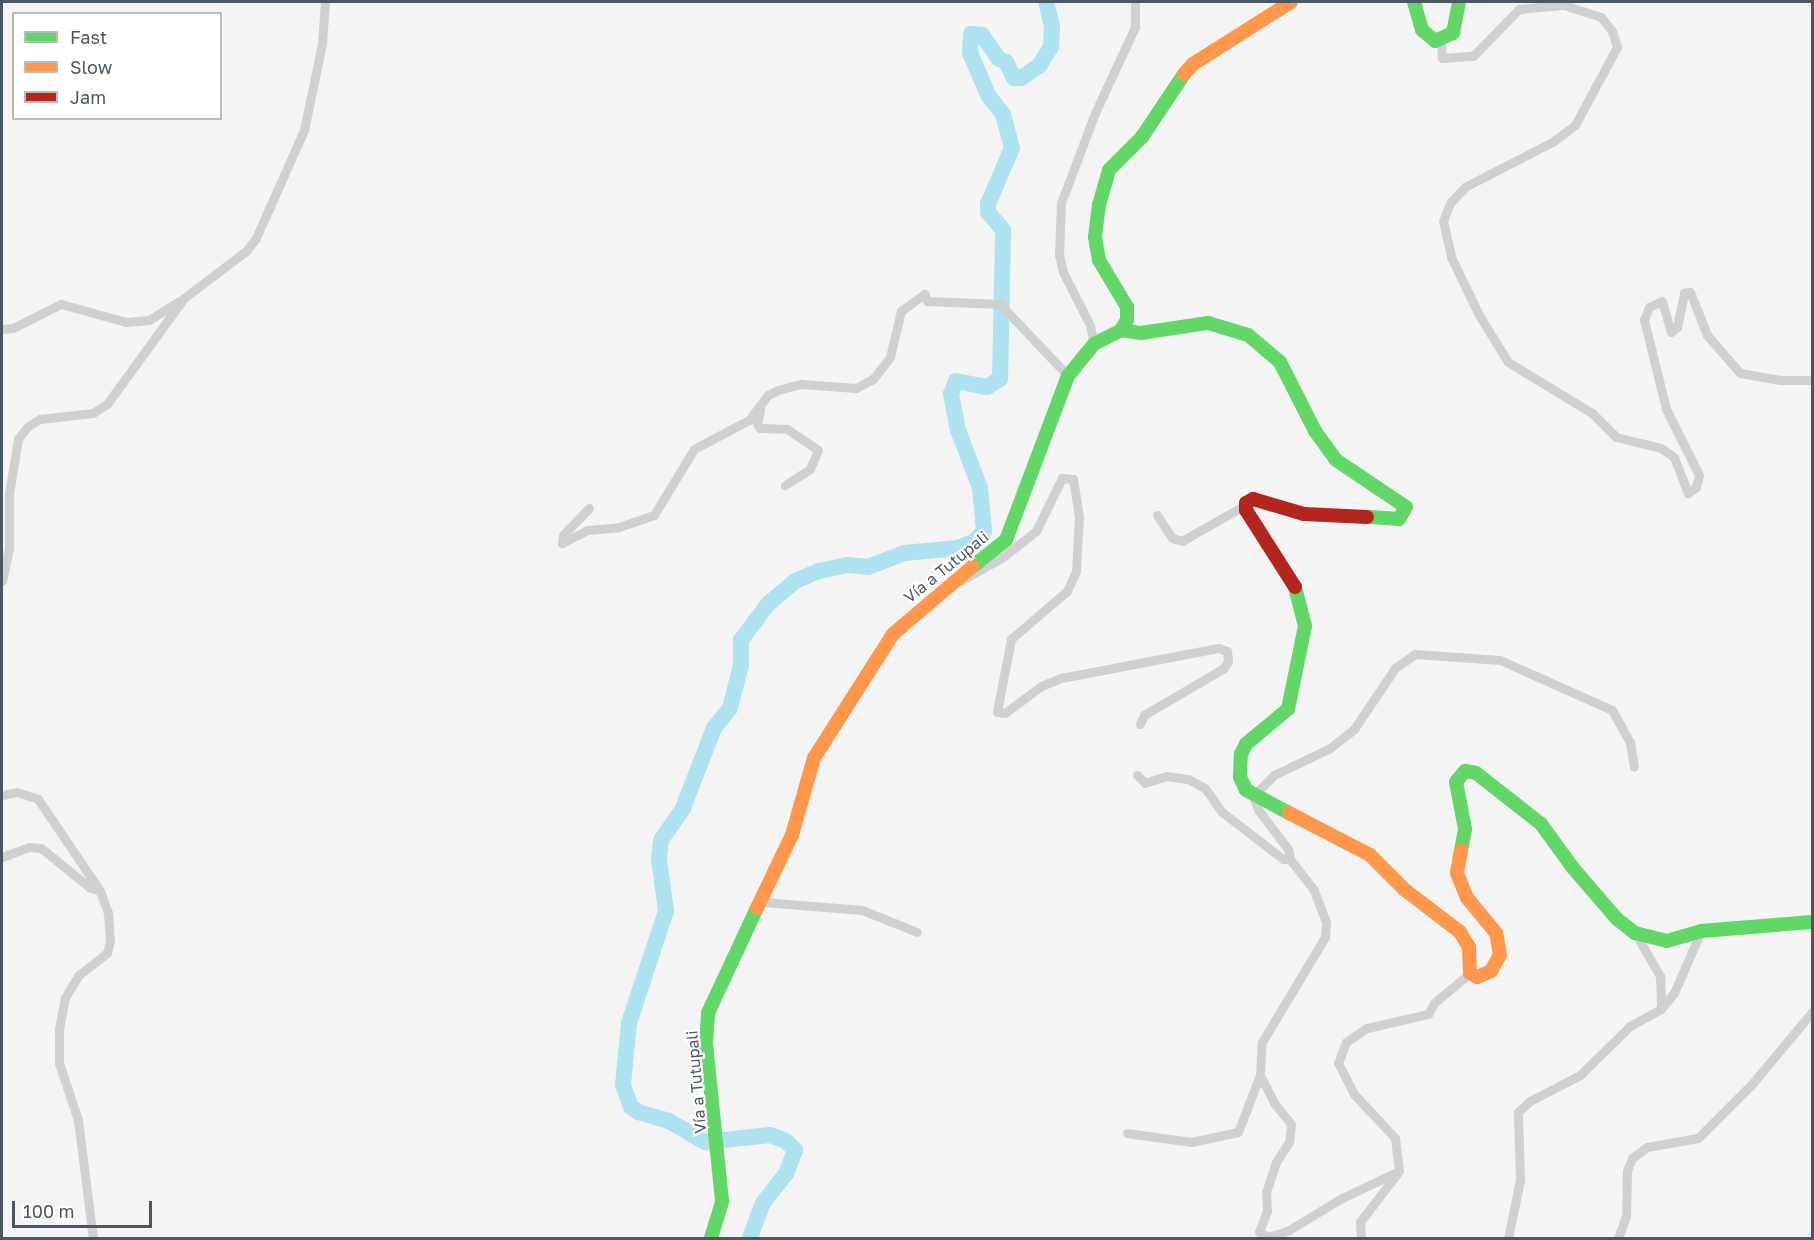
<!DOCTYPE html>
<html>
<head>
<meta charset="utf-8">
<style>
  body { margin:0 }
  #map { position:relative; width:1814px; height:1240px; overflow:hidden; background:#f4f4f4; font-family:"Golos Text",sans-serif }
  div>[style] { position:absolute }
  [style*='--x'] { left:calc(var(--x)*1px); top:calc(var(--y)*1px); width:calc(var(--w)*1px); rotate:calc(var(--a)*1deg) }
  .river>* { height:16px; margin:-8px; padding:0 8px; transform-origin:8px; border-radius:8px; background:#aee2f0 }
  .street>* { height:9px; margin:-4.5px; padding:0 4.5px; transform-origin:4.5px; border-radius:4.5px; background:#ced0d2 }
  .fast>* { height:14px; margin:-7px; padding:0 7px; transform-origin:7px; border-radius:7px; background:#63d668 }
  .slow>* { height:14px; margin:-7px; padding:0 7px; transform-origin:7px; border-radius:7px; background:#ff974d }
  .jam>* { height:14px; margin:-7px; padding:0 7px; transform-origin:7px; border-radius:7px; background:#b3261e }
  span { translate:-50% -50%; white-space:nowrap; text-align:center; line-height:1.15; -webkit-text-stroke:4.5px #fff; paint-order:stroke }
  .street-label { font-size:16px; color:#4a5661 }
  .frame { position:absolute; inset:0; border:3px solid #4a5661; pointer-events:none }
  .legend { position:absolute; left:12px; top:12px; width:210px; height:108px; box-sizing:border-box; background:#fff; border:2px solid #b7bbc0; margin:0; padding:8px 10px; list-style:none; font-size:18px; color:#4a5661 }
  .legend li { display:flex; align-items:center; gap:12px; height:30px }
  .legend b { width:30px; border:2px solid #b7bbc0 }
  .scale { position:absolute; left:12px; top:1201px; width:140px; height:27px; box-sizing:border-box; border:3px solid #4a5661; border-top:0; padding-left:8px; font-size:18px; line-height:21px; white-space:nowrap; color:#4a5661; -webkit-text-stroke:4px #fff; paint-order:stroke }
</style>
</head>
<body>
<div id="map">
  <div class="river">
    <i style="--x:750;--y:1238;--w:37;--a:-70"></i>
    <i style="--x:763;--y:1203;--w:37;--a:-52"></i>
    <i style="--x:786;--y:1174;--w:26;--a:-69"></i>
    <i style="--x:795;--y:1150;--w:13;--a:-135"></i>
    <i style="--x:786;--y:1141;--w:17;--a:-159"></i>
    <i style="--x:770;--y:1135;--w:65;--a:173.9"></i>
    <i style="--x:705;--y:1142;--w:42;--a:-149.7"></i>
    <i style="--x:669;--y:1121;--w:32;--a:-164"></i>
    <i style="--x:638;--y:1112;--w:9;--a:-144"></i>
    <i style="--x:631;--y:1107;--w:23;--a:-110"></i>
    <i style="--x:623;--y:1085;--w:62;--a:-84.5"></i>
    <i style="--x:629;--y:1023;--w:118;--a:-71.7"></i>
    <i style="--x:666;--y:911;--w:52;--a:-97.7"></i>
    <i style="--x:659;--y:859;--w:19;--a:-84"></i>
    <i style="--x:661;--y:840;--w:39;--a:-55"></i>
    <i style="--x:683;--y:808;--w:86;--a:-68.8"></i>
    <i style="--x:714;--y:728;--w:26;--a:-51"></i>
    <i style="--x:730;--y:708;--w:44;--a:-75.7"></i>
    <i style="--x:741;--y:665;--w:25;--a:-90"></i>
    <i style="--x:741;--y:640;--w:45;--a:-53.1"></i>
    <i style="--x:768;--y:604;--w:35;--a:-40"></i>
    <i style="--x:795;--y:581;--w:26;--a:-23"></i>
    <i style="--x:819;--y:571;--w:29;--a:-12"></i>
    <i style="--x:847;--y:565;--w:21;--a:5"></i>
    <i style="--x:868;--y:567;--w:39;--a:-21"></i>
    <i style="--x:904;--y:553;--w:54;--a:-5.3"></i>
    <i style="--x:958;--y:548;--w:18;--a:-22"></i>
    <i style="--x:975;--y:541;--w:13;--a:-48"></i>
    <i style="--x:984;--y:531;--w:43;--a:-95.3"></i>
    <i style="--x:980;--y:488;--w:62;--a:-110.8"></i>
    <i style="--x:958;--y:430;--w:37;--a:-101"></i>
    <i style="--x:951;--y:394;--w:14;--a:-69"></i>
    <i style="--x:956;--y:381;--w:32;--a:11"></i>
    <i style="--x:987;--y:387;--w:15;--a:-32"></i>
    <i style="--x:1000;--y:379;--w:149;--a:-88.8"></i>
    <i style="--x:1003;--y:230;--w:23;--a:-130"></i>
    <i style="--x:988;--y:212;--w:8;--a:-90"></i>
    <i style="--x:988;--y:204;--w:61;--a:-66.8"></i>
    <i style="--x:1012;--y:148;--w:35;--a:-105"></i>
    <i style="--x:1003;--y:114;--w:22;--a:-129"></i>
    <i style="--x:989;--y:97;--w:48;--a:-113.4"></i>
    <i style="--x:970;--y:53;--w:19;--a:-87"></i>
    <i style="--x:971;--y:34;--w:11;--a:5"></i>
    <i style="--x:982;--y:35;--w:29;--a:55"></i>
    <i style="--x:999;--y:59;--w:8;--a:23"></i>
    <i style="--x:1006;--y:62;--w:18;--a:63"></i>
    <i style="--x:1014;--y:78;--w:7;--a:0"></i>
    <i style="--x:1021;--y:78;--w:22;--a:-34"></i>
    <i style="--x:1039;--y:66;--w:22;--a:-58"></i>
    <i style="--x:1051;--y:47;--w:20;--a:-87"></i>
    <i style="--x:1052;--y:27;--w:26;--a:-103"></i>
  </div>
  <div class="street">
    <i style="--x:1441;--y:41;--w:17;--a:87"></i>
    <i style="--x:1442;--y:58;--w:31;--a:-4"></i>
    <i style="--x:1473;--y:56;--w:66;--a:-45.6"></i>
    <i style="--x:1519;--y:9;--w:45;--a:-5.1"></i>
    <i style="--x:1564;--y:5;--w:39;--a:18"></i>
    <i style="--x:1601;--y:17;--w:18;--a:52"></i>
    <i style="--x:1612;--y:31;--w:17;--a:73"></i>
    <i style="--x:1617;--y:47;--w:89;--a:118.3"></i>
    <i style="--x:1575;--y:125;--w:26;--a:143"></i>
    <i style="--x:1554;--y:141;--w:100;--a:152.7"></i>
    <i style="--x:1465;--y:187;--w:22;--a:133"></i>
    <i style="--x:1450;--y:203;--w:19;--a:111"></i>
    <i style="--x:1443;--y:221;--w:37;--a:77"></i>
    <i style="--x:1451;--y:257;--w:64;--a:64.2"></i>
    <i style="--x:1479;--y:315;--w:55;--a:58.3"></i>
    <i style="--x:1508;--y:362;--w:98;--a:31.3"></i>
    <i style="--x:1592;--y:413;--w:34;--a:45"></i>
    <i style="--x:1616;--y:437;--w:46;--a:13.7"></i>
    <i style="--x:1661;--y:448;--w:16;--a:35"></i>
    <i style="--x:1674;--y:457;--w:39;--a:69"></i>
    <i style="--x:1688;--y:493;--w:10;--a:-37"></i>
    <i style="--x:1696;--y:487;--w:12;--a:-76"></i>
    <i style="--x:1699;--y:475;--w:74;--a:-116.6"></i>
    <i style="--x:1666;--y:409;--w:92;--a:-103.9"></i>
    <i style="--x:1644;--y:320;--w:14;--a:-69"></i>
    <i style="--x:1649;--y:307;--w:14;--a:-25"></i>
    <i style="--x:1662;--y:301;--w:32;--a:74"></i>
    <i style="--x:1671;--y:332;--w:8;--a:-40"></i>
    <i style="--x:1677;--y:327;--w:35;--a:-78"></i>
    <i style="--x:1684;--y:293;--w:6;--a:-9"></i>
    <i style="--x:1690;--y:292;--w:46;--a:68.4"></i>
    <i style="--x:1707;--y:335;--w:50;--a:49"></i>
    <i style="--x:1740;--y:373;--w:41;--a:9.9"></i>
    <i style="--x:1780;--y:380;--w:32;--a:0"></i>
    <i style="--x:2;--y:329;--w:11;--a:-5"></i>
    <i style="--x:13;--y:328;--w:54;--a:-26.6"></i>
    <i style="--x:61;--y:304;--w:67;--a:15.5"></i>
    <i style="--x:126;--y:322;--w:23;--a:-5"></i>
    <i style="--x:149;--y:320;--w:36;--a:-32"></i>
    <i style="--x:1094;--y:344;--w:19;--a:-102"></i>
    <i style="--x:1090;--y:325;--w:59;--a:-117"></i>
    <i style="--x:1063;--y:272;--w:17;--a:-103"></i>
    <i style="--x:1059;--y:255;--w:52;--a:-87.8"></i>
    <i style="--x:1061;--y:203;--w:96;--a:-69.3"></i>
    <i style="--x:1095;--y:113;--w:95;--a:-65.1"></i>
    <i style="--x:1135;--y:27;--w:25;--a:-90"></i>
    <i style="--x:760;--y:410;--w:14;--a:102"></i>
    <i style="--x:757;--y:424;--w:5;--a:53"></i>
    <i style="--x:760;--y:428;--w:27;--a:2"></i>
    <i style="--x:787;--y:429;--w:37;--a:34"></i>
    <i style="--x:818;--y:450;--w:21;--a:113"></i>
    <i style="--x:810;--y:469;--w:30;--a:147"></i>
    <i style="--x:589;--y:508;--w:37;--a:134"></i>
    <i style="--x:563;--y:535;--w:8;--a:97"></i>
    <i style="--x:562;--y:543;--w:28;--a:-27"></i>
    <i style="--x:587;--y:530;--w:32;--a:-5"></i>
    <i style="--x:619;--y:527;--w:37;--a:-19"></i>
    <i style="--x:654;--y:515;--w:77;--a:-58.8"></i>
    <i style="--x:694;--y:449;--w:62;--a:-27.8"></i>
    <i style="--x:749;--y:420;--w:31;--a:-53"></i>
    <i style="--x:768;--y:395;--w:11;--a:-27"></i>
    <i style="--x:778;--y:390;--w:24;--a:-15"></i>
    <i style="--x:801;--y:384;--w:55;--a:4.2"></i>
    <i style="--x:856;--y:388;--w:19;--a:-28"></i>
    <i style="--x:873;--y:379;--w:28;--a:-52"></i>
    <i style="--x:890;--y:357;--w:47;--a:-76.6"></i>
    <i style="--x:901;--y:311;--w:29;--a:-36"></i>
    <i style="--x:924;--y:294;--w:8;--a:67"></i>
    <i style="--x:927;--y:301;--w:73;--a:2.4"></i>
    <i style="--x:1000;--y:304;--w:99;--a:46.6"></i>
    <i style="--x:1157;--y:515;--w:27;--a:57"></i>
    <i style="--x:1172;--y:538;--w:10;--a:17"></i>
    <i style="--x:1182;--y:541;--w:73;--a:-29.7"></i>
    <i style="--x:962;--y:580;--w:47;--a:-29.3"></i>
    <i style="--x:1003;--y:557;--w:42;--a:-38.2"></i>
    <i style="--x:1036;--y:531;--w:59;--a:-63.9"></i>
    <i style="--x:1062;--y:478;--w:11;--a:5"></i>
    <i style="--x:1073;--y:479;--w:38;--a:81"></i>
    <i style="--x:1079;--y:517;--w:54;--a:93.2"></i>
    <i style="--x:1076;--y:571;--w:22;--a:114"></i>
    <i style="--x:1067;--y:591;--w:74;--a:139.4"></i>
    <i style="--x:1011;--y:639;--w:74;--a:100.9"></i>
    <i style="--x:997;--y:712;--w:8;--a:7"></i>
    <i style="--x:1005;--y:713;--w:45;--a:-36.9"></i>
    <i style="--x:1041;--y:686;--w:22;--a:-22"></i>
    <i style="--x:1061;--y:678;--w:160;--a:-10.8"></i>
    <i style="--x:1218;--y:648;--w:9;--a:18"></i>
    <i style="--x:1227;--y:651;--w:10;--a:84"></i>
    <i style="--x:1228;--y:661;--w:8;--a:120"></i>
    <i style="--x:1224;--y:668;--w:93;--a:149.6"></i>
    <i style="--x:1144;--y:715;--w:10;--a:114"></i>
    <i style="--x:2;--y:581;--w:34;--a:-78"></i>
    <i style="--x:9;--y:548;--w:54;--a:-90"></i>
    <i style="--x:9;--y:494;--w:56;--a:-80.7"></i>
    <i style="--x:18;--y:439;--w:15;--a:-53"></i>
    <i style="--x:27;--y:427;--w:15;--a:-32"></i>
    <i style="--x:40;--y:419;--w:53;--a:-6.5"></i>
    <i style="--x:93;--y:413;--w:17;--a:-33"></i>
    <i style="--x:107;--y:404;--w:131;--a:-54"></i>
    <i style="--x:184;--y:298;--w:78;--a:-37.2"></i>
    <i style="--x:246;--y:251;--w:16;--a:-52"></i>
    <i style="--x:256;--y:238;--w:118;--a:-66"></i>
    <i style="--x:304;--y:130;--w:88;--a:-78.2"></i>
    <i style="--x:322;--y:44;--w:42;--a:-85.9"></i>
    <i style="--x:1137;--y:775;--w:11;--a:45"></i>
    <i style="--x:1145;--y:783;--w:22;--a:-18"></i>
    <i style="--x:1166;--y:776;--w:22;--a:8"></i>
    <i style="--x:1188;--y:779;--w:19;--a:28"></i>
    <i style="--x:1205;--y:788;--w:29;--a:55"></i>
    <i style="--x:1222;--y:812;--w:77;--a:37.6"></i>
    <i style="--x:1283;--y:859;--w:7;--a:0"></i>
    <i style="--x:1290;--y:859;--w:10;--a:-101"></i>
    <i style="--x:1288;--y:849;--w:48;--a:-127.3"></i>
    <i style="--x:1259;--y:811;--w:16;--a:-112"></i>
    <i style="--x:1253;--y:796;--w:30;--a:-45"></i>
    <i style="--x:1274;--y:775;--w:62;--a:-25.7"></i>
    <i style="--x:1330;--y:748;--w:31;--a:-38"></i>
    <i style="--x:1354;--y:729;--w:73;--a:-56.1"></i>
    <i style="--x:1395;--y:668;--w:24;--a:-35"></i>
    <i style="--x:1415;--y:654;--w:85;--a:4"></i>
    <i style="--x:1500;--y:660;--w:123;--a:24.1"></i>
    <i style="--x:1612;--y:710;--w:37;--a:61"></i>
    <i style="--x:1630;--y:742;--w:25;--a:81"></i>
    <i style="--x:2;--y:795;--w:15;--a:-11"></i>
    <i style="--x:17;--y:792;--w:22;--a:18"></i>
    <i style="--x:38;--y:799;--w:111;--a:56"></i>
    <i style="--x:100;--y:891;--w:23;--a:70"></i>
    <i style="--x:108;--y:913;--w:28;--a:86"></i>
    <i style="--x:110;--y:941;--w:12;--a:104"></i>
    <i style="--x:107;--y:953;--w:37;--a:142"></i>
    <i style="--x:78;--y:976;--w:26;--a:121"></i>
    <i style="--x:65;--y:998;--w:32;--a:101"></i>
    <i style="--x:59;--y:1029;--w:34;--a:90"></i>
    <i style="--x:59;--y:1063;--w:60;--a:71.6"></i>
    <i style="--x:78;--y:1120;--w:119;--a:82.8"></i>
    <i style="--x:2;--y:857;--w:29;--a:-20"></i>
    <i style="--x:29;--y:847;--w:12;--a:5"></i>
    <i style="--x:41;--y:848;--w:62;--a:39.1"></i>
    <i style="--x:89;--y:887;--w:12;--a:20"></i>
    <i style="--x:764;--y:902;--w:98;--a:4.7"></i>
    <i style="--x:862;--y:910;--w:59;--a:21.8"></i>
    <i style="--x:1635;--y:933;--w:50;--a:59.8"></i>
    <i style="--x:1660;--y:976;--w:33;--a:88"></i>
    <i style="--x:1260;--y:1075;--w:31;--a:63"></i>
    <i style="--x:1274;--y:1103;--w:27;--a:51"></i>
    <i style="--x:1291;--y:1124;--w:18;--a:96"></i>
    <i style="--x:1289;--y:1142;--w:24;--a:123"></i>
    <i style="--x:1276;--y:1162;--w:32;--a:108"></i>
    <i style="--x:1266;--y:1192;--w:19;--a:87"></i>
    <i style="--x:1267;--y:1211;--w:22;--a:111"></i>
    <i style="--x:1259;--y:1232;--w:11;--a:27"></i>
    <i style="--x:1269;--y:1237;--w:21;--a:-19"></i>
    <i style="--x:1289;--y:1230;--w:62;--a:-31.1"></i>
    <i style="--x:1342;--y:1198;--w:61;--a:-25.3"></i>
    <i style="--x:1127;--y:1133;--w:65;--a:8"></i>
    <i style="--x:1191;--y:1142;--w:48;--a:-12"></i>
    <i style="--x:1238;--y:1132;--w:61;--a:-68.9"></i>
    <i style="--x:1260;--y:1075;--w:33;--a:-87"></i>
    <i style="--x:1262;--y:1042;--w:122;--a:-59"></i>
    <i style="--x:1325;--y:937;--w:15;--a:-86"></i>
    <i style="--x:1326;--y:922;--w:34;--a:-111"></i>
    <i style="--x:1314;--y:890;--w:39;--a:-128"></i>
    <i style="--x:1361;--y:1238;--w:16;--a:-94"></i>
    <i style="--x:1360;--y:1222;--w:64;--a:-52.6"></i>
    <i style="--x:1399;--y:1171;--w:33;--a:-97"></i>
    <i style="--x:1395;--y:1138;--w:60;--a:-133"></i>
    <i style="--x:1354;--y:1094;--w:35;--a:-117"></i>
    <i style="--x:1338;--y:1063;--w:22;--a:-69"></i>
    <i style="--x:1346;--y:1042;--w:25;--a:-34"></i>
    <i style="--x:1367;--y:1028;--w:63;--a:-12.9"></i>
    <i style="--x:1428;--y:1014;--w:13;--a:-61"></i>
    <i style="--x:1434;--y:1003;--w:47;--a:-39.8"></i>
    <i style="--x:1508;--y:1238;--w:59;--a:-78.3"></i>
    <i style="--x:1520;--y:1180;--w:68;--a:-91.7"></i>
    <i style="--x:1518;--y:1112;--w:16;--a:-43"></i>
    <i style="--x:1530;--y:1101;--w:56;--a:-27.5"></i>
    <i style="--x:1580;--y:1075;--w:70;--a:-44.4"></i>
    <i style="--x:1630;--y:1026;--w:35;--a:-29"></i>
    <i style="--x:1661;--y:1009;--w:21;--a:-51"></i>
    <i style="--x:1674;--y:993;--w:68;--a:-66.5"></i>
    <i style="--x:1618;--y:1238;--w:23;--a:-70"></i>
    <i style="--x:1626;--y:1216;--w:45;--a:-88.7"></i>
    <i style="--x:1627;--y:1171;--w:14;--a:-69"></i>
    <i style="--x:1632;--y:1158;--w:19;--a:-36"></i>
    <i style="--x:1647;--y:1147;--w:52;--a:-10"></i>
    <i style="--x:1698;--y:1138;--w:76;--a:-45"></i>
    <i style="--x:1752;--y:1084;--w:94;--a:-50.2"></i>
  </div>
  <div class="fast">
    <i style="--x:1414;--y:2;--w:29;--a:74"></i>
    <i style="--x:1422;--y:30;--w:17;--a:40"></i>
    <i style="--x:1435;--y:41;--w:20;--a:-24"></i>
    <i style="--x:1453;--y:33;--w:32;--a:-79"></i>
    <i style="--x:1121;--y:330;--w:20;--a:9"></i>
    <i style="--x:1141;--y:333;--w:68;--a:-8.5"></i>
    <i style="--x:1208;--y:323;--w:42;--a:16.7"></i>
    <i style="--x:1248;--y:335;--w:42;--a:40.2"></i>
    <i style="--x:1280;--y:362;--w:77;--a:63.1"></i>
    <i style="--x:1315;--y:431;--w:36;--a:54"></i>
    <i style="--x:1336;--y:460;--w:84;--a:33.9"></i>
    <i style="--x:1406;--y:507;--w:14;--a:120"></i>
    <i style="--x:1399;--y:519;--w:32;--a:-176"></i>
    <i style="--x:972;--y:567;--w:43;--a:-38.5"></i>
    <i style="--x:1006;--y:540;--w:175;--a:-69.3"></i>
    <i style="--x:1068;--y:376;--w:41;--a:-50.9"></i>
    <i style="--x:1094;--y:344;--w:30;--a:-27"></i>
    <i style="--x:1121;--y:330;--w:12;--a:-59"></i>
    <i style="--x:1127;--y:320;--w:13;--a:-90"></i>
    <i style="--x:1127;--y:307;--w:55;--a:-120.8"></i>
    <i style="--x:1099;--y:260;--w:23;--a:-100"></i>
    <i style="--x:1095;--y:237;--w:32;--a:-83"></i>
    <i style="--x:1099;--y:205;--w:36;--a:-74"></i>
    <i style="--x:1109;--y:170;--w:47;--a:-45"></i>
    <i style="--x:1142;--y:137;--w:76;--a:-56.3"></i>
    <i style="--x:1289;--y:813;--w:49;--a:-151.9"></i>
    <i style="--x:1246;--y:790;--w:14;--a:-115"></i>
    <i style="--x:1240;--y:777;--w:23;--a:-88"></i>
    <i style="--x:1241;--y:754;--w:11;--a:-63"></i>
    <i style="--x:1246;--y:744;--w:55;--a:-39.8"></i>
    <i style="--x:1288;--y:709;--w:85;--a:-78.4"></i>
    <i style="--x:1305;--y:626;--w:40;--a:-104.4"></i>
    <i style="--x:1461;--y:850;--w:21;--a:-79"></i>
    <i style="--x:1465;--y:829;--w:48;--a:-100.8"></i>
    <i style="--x:1456;--y:782;--w:14;--a:-51"></i>
    <i style="--x:1465;--y:771;--w:11;--a:10"></i>
    <i style="--x:1476;--y:773;--w:83;--a:38.1"></i>
    <i style="--x:1541;--y:824;--w:54;--a:54"></i>
    <i style="--x:1573;--y:868;--w:67;--a:49.2"></i>
    <i style="--x:1617;--y:919;--w:23;--a:38"></i>
    <i style="--x:1635;--y:933;--w:33;--a:14"></i>
    <i style="--x:1667;--y:941;--w:35;--a:-16"></i>
    <i style="--x:1701;--y:931;--w:111;--a:-4.6"></i>
    <i style="--x:711;--y:1238;--w:39;--a:-73"></i>
    <i style="--x:722;--y:1201;--w:159;--a:-95.8"></i>
    <i style="--x:706;--y:1043;--w:30;--a:-86"></i>
    <i style="--x:708;--y:1013;--w:116;--a:-65"></i>
  </div>
  <div class="slow">
    <i style="--x:1184;--y:74;--w:13;--a:-48"></i>
    <i style="--x:1193;--y:64;--w:116;--a:-32.3"></i>
    <i style="--x:1289;--y:813;--w:91;--a:27.4"></i>
    <i style="--x:1370;--y:855;--w:49;--a:45"></i>
    <i style="--x:1405;--y:890;--w:69;--a:37.4"></i>
    <i style="--x:1460;--y:932;--w:17;--a:59"></i>
    <i style="--x:1469;--y:947;--w:26;--a:88"></i>
    <i style="--x:1470;--y:973;--w:8;--a:30"></i>
    <i style="--x:1477;--y:977;--w:15;--a:-23"></i>
    <i style="--x:1491;--y:971;--w:18;--a:-61"></i>
    <i style="--x:1500;--y:955;--w:22;--a:-100"></i>
    <i style="--x:1496;--y:933;--w:45;--a:-129.6"></i>
    <i style="--x:1467;--y:898;--w:27;--a:-112"></i>
    <i style="--x:1457;--y:873;--w:23;--a:-80"></i>
    <i style="--x:757;--y:908;--w:81;--a:-64.4"></i>
    <i style="--x:792;--y:835;--w:80;--a:-74.1"></i>
    <i style="--x:814;--y:758;--w:147;--a:-57.5"></i>
    <i style="--x:893;--y:634;--w:104;--a:-40.3"></i>
  </div>
  <div class="jam">
    <i style="--x:1295;--y:587;--w:91;--a:-122.5"></i>
    <i style="--x:1246;--y:510;--w:7;--a:-90"></i>
    <i style="--x:1246;--y:503;--w:8;--a:-30"></i>
    <i style="--x:1253;--y:499;--w:53;--a:16.4"></i>
    <i style="--x:1304;--y:514;--w:63;--a:2.7"></i>
  </div>
  <div class="street-label">
    <span style="left:946px;top:567px;rotate:-39deg">Vía a Tutupali</span>
    <span style="left:696px;top:1082px;rotate:-95deg">Vía a Tutupali</span>
  </div>
  <div class="frame"></div>
  <ul class="legend">
  <li><b style="height:8px;background:#63d668"></b>Fast</li>
  <li><b style="height:8px;background:#ff974d"></b>Slow</li>
  <li><b style="height:8px;background:#b3261e"></b>Jam</li>
  </ul>
  <div class="scale">100 m</div>
</div>
</body>
</html>
